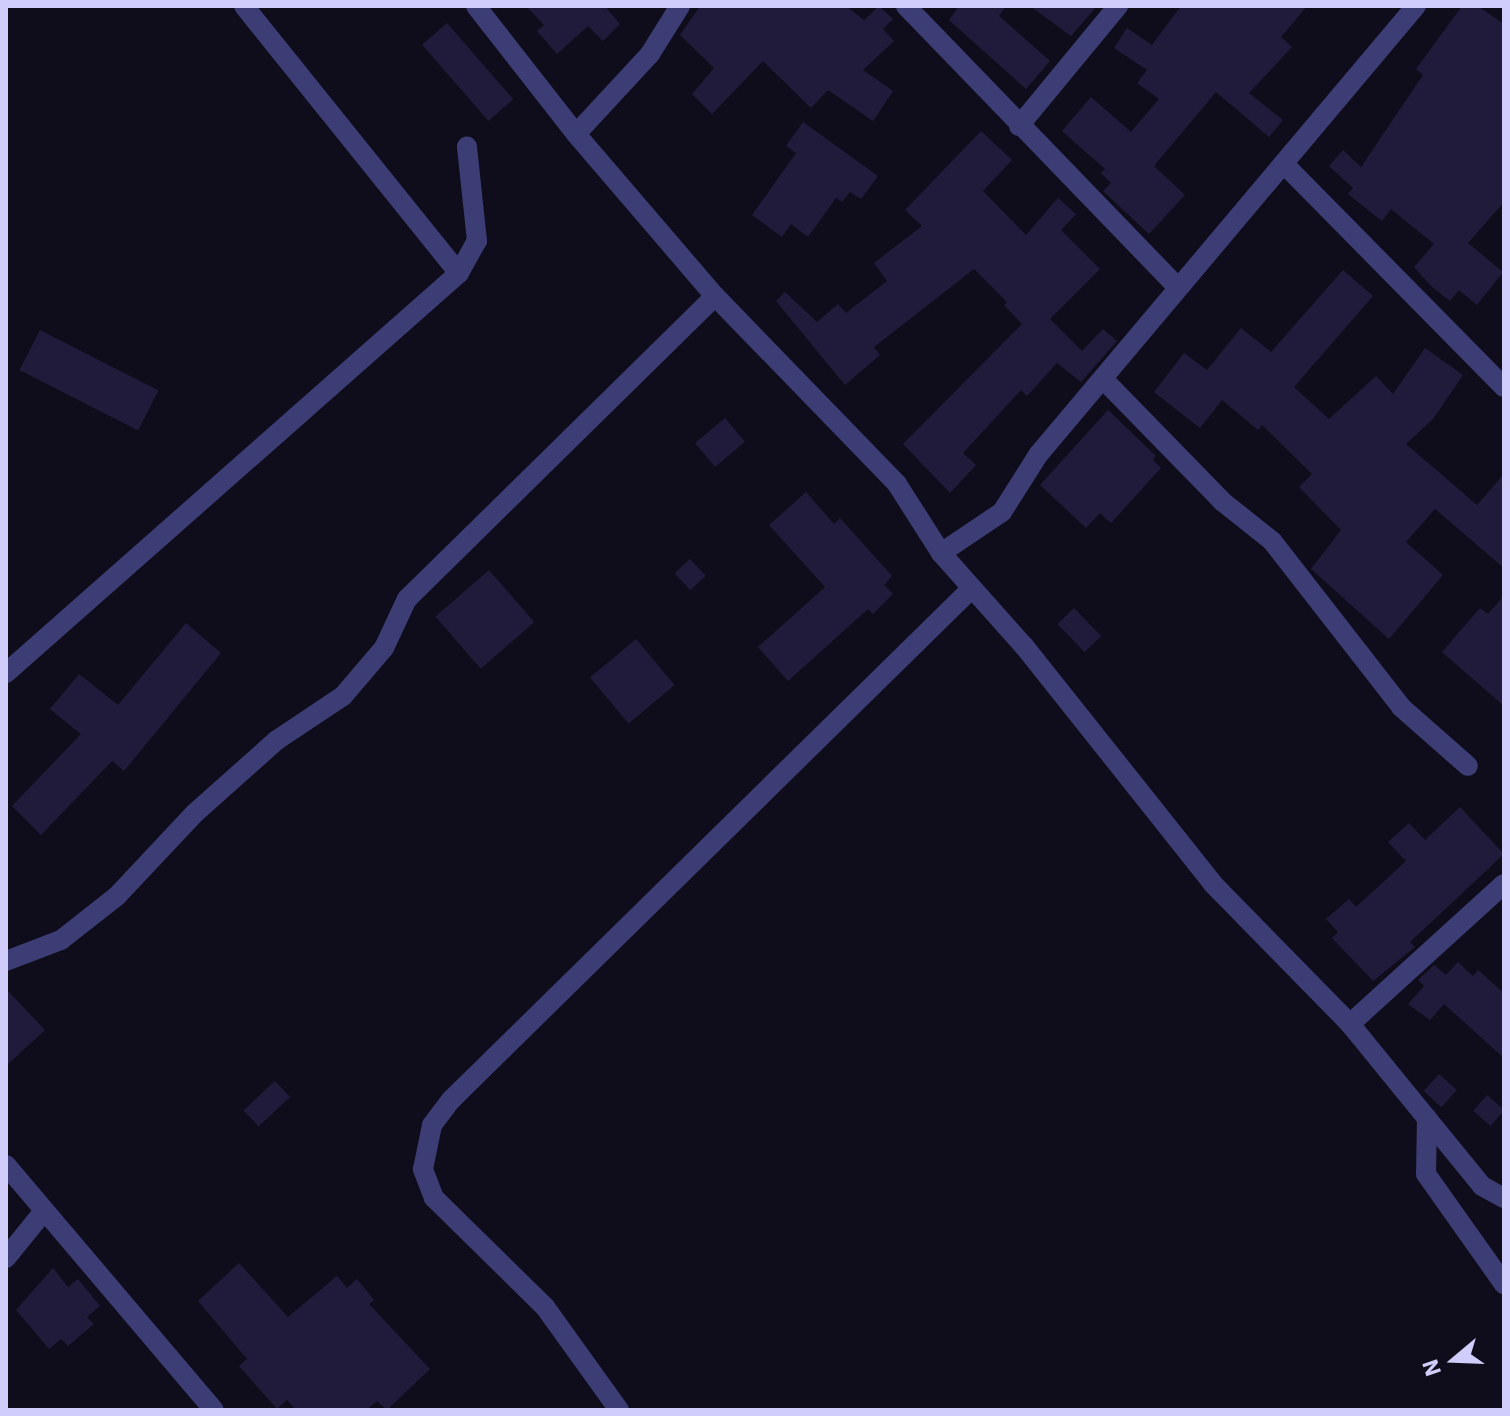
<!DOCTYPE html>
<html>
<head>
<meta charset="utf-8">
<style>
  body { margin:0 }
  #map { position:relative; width:1510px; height:1416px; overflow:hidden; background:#0f0d1b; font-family:"IBM Plex Sans",sans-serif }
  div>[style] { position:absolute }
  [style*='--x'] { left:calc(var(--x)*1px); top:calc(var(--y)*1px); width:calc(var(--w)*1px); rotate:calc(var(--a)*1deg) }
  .building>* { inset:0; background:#201b3a; transform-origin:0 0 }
  .minor>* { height:20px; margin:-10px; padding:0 10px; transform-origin:10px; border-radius:10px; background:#3d3d76 }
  span { translate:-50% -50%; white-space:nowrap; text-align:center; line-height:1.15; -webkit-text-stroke:7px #0f0d1b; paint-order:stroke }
  .frame { position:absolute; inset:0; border:8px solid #d0cdfa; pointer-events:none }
  .north { position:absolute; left:1414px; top:1320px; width:80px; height:80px; -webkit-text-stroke:6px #0f0d1b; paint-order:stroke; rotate:251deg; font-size:22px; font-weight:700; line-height:32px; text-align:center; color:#d0cdfa }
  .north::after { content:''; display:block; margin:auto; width:28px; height:36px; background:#d0cdfa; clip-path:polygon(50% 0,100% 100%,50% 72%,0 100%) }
</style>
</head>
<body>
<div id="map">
  <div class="building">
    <i style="clip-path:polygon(526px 6px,611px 6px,607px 9px,620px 24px,603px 41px,588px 26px,557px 54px,537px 31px,544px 25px)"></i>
    <i style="clip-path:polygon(700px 6px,846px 6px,864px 20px,879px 6px,893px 19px,883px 29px,894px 41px,863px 70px,893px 91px,873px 121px,828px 90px,811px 108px,763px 61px,712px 114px,692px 94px,714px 68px,680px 35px)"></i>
    <i style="clip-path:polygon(959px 6px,1006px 6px,999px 16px,1050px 61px,1026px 89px,949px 20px)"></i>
    <i style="clip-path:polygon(1030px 6px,1097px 6px,1071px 36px)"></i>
    <i style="clip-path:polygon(1181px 6px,1307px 6px,1281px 37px,1292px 47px,1249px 93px,1283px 120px,1269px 137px,1216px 92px,1154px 166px,1185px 195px,1149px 234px,1103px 191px,1111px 183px,1101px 173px,1105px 169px,1062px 131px,1091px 97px,1131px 132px,1159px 99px,1137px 83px,1147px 70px,1114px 48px,1127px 28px,1152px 45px)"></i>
    <i style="clip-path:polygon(1462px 6px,1478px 6px,1504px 24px,1504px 202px,1468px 243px,1503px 272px,1477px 305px,1459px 290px,1450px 301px,1432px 287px,1414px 267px,1434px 244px,1391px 209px,1382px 221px,1348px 194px,1353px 188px,1329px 166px,1343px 150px,1361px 167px,1423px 75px,1416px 69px)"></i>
    <i style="left:447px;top:23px;width:101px;height:33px;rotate:49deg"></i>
    <i style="clip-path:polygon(803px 122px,878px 176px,861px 199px,850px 192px,842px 202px,836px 198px,808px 237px,791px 224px,782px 237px,752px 215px,796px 153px,786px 146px)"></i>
    <i style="clip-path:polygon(981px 131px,1012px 160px,983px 191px,1026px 235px,1058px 198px,1076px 214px,1061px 230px,1100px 269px,1050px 319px,1082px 351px,1103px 329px,1117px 341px,1081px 382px,1057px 363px,1027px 396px,1021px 390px,963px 453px,976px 465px,950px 493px,903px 444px,1022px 324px,1004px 305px,1007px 302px,974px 269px,874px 347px,880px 355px,845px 385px,776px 301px,785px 292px,817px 322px,838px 304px,846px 313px,887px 281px,874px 263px,922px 226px,905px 210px)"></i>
    <i style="clip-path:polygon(1343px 270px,1373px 296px,1294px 387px,1329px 419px,1376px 376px,1393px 394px,1425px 348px,1463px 375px,1433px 419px,1406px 444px,1477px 505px,1504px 474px,1504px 568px,1435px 509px,1406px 542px,1443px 575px,1389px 639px,1311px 569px,1341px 530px,1299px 487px,1312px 474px,1262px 425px,1258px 430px,1222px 400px,1200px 428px,1154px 392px,1184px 353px,1207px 370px,1241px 328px,1271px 352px)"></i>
    <i style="left:40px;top:330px;width:133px;height:45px;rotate:27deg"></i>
    <i style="clip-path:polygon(1108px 410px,1156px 456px,1153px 460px,1161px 468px,1111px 523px,1100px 513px,1086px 528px,1040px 485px)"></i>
    <i style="left:725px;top:418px;width:31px;height:39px;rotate:50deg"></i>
    <i style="clip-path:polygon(806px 492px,834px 524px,840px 518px,892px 576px,884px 585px,893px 594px,873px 614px,868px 609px,788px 681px,758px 647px,825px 587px,769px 525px)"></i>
    <i style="left:690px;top:559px;width:23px;height:21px;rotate:47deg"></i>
    <i style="left:489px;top:570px;width:69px;height:71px;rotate:49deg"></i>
    <i style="clip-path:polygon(1504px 596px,1504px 706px,1442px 652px,1480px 608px,1488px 614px)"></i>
    <i style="left:1074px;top:608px;width:39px;height:23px;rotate:46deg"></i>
    <i style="clip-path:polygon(186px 623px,221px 653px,124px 771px,112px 761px,41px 835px,12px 806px,81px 734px,50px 709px,79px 674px,118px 705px)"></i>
    <i style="left:636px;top:639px;width:60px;height:60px;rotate:50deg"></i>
    <i style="clip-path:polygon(1460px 807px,1504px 854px,1410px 942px,1415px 947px,1373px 981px,1332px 938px,1338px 932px,1326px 919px,1349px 899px,1356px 907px,1406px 861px,1388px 842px,1409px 823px,1425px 840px)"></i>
    <i style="clip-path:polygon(1458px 962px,1473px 976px,1478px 970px,1504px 993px,1504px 1058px,1444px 1004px,1430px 1020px,1408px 1004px,1424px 986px,1418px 980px,1434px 965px,1446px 975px)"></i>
    <i style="clip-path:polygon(6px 989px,45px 1030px,6px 1066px)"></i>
    <i style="left:1439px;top:1074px;width:24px;height:23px;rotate:42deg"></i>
    <i style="left:275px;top:1081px;width:22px;height:43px;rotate:47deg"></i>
    <i style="left:1487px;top:1095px;width:23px;height:21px;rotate:41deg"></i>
    <i style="clip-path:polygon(239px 1263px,288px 1317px,337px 1276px,347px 1288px,357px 1279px,374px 1300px,369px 1304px,430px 1369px,387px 1410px,377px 1401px,366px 1410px,296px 1410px,287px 1400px,277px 1409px,239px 1366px,247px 1359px,198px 1301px)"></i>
    <i style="clip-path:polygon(53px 1268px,68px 1287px,78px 1279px,100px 1306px,87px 1317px,94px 1324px,68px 1346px,61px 1339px,49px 1349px,16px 1310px)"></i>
  </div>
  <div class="minor">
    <i style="--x:244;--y:6;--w:343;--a:51.2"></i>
    <i style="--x:476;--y:6;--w:162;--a:52"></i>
    <i style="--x:576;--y:134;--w:213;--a:49.4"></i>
    <i style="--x:715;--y:296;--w:262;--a:45.9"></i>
    <i style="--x:897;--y:484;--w:82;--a:57.5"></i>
    <i style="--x:941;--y:553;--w:125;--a:48.3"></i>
    <i style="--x:1024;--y:646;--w:304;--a:51.5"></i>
    <i style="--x:1213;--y:884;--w:196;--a:45.6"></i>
    <i style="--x:1350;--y:1024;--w:209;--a:50.8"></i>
    <i style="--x:1482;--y:1186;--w:25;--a:29"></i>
    <i style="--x:906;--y:6;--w:390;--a:46"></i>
    <i style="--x:1019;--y:126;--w:156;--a:-50.5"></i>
    <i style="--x:576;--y:134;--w:109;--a:-47.2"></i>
    <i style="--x:650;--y:54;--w:57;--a:-58"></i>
    <i style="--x:1285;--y:165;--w:312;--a:45.4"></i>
    <i style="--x:1105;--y:381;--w:169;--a:45.7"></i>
    <i style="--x:1223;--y:502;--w:63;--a:38.5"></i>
    <i style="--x:1272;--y:541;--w:210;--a:52.1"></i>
    <i style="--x:1401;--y:707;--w:89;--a:41.4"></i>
    <i style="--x:941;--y:553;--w:73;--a:-33.9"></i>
    <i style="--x:1002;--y:512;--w:67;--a:-57.7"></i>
    <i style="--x:1038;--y:455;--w:587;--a:-49.91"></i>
    <i style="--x:6;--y:673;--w:604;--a:-41.44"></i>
    <i style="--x:459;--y:273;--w:37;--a:-61"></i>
    <i style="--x:477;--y:241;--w:95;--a:-96.1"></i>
    <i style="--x:6;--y:961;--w:59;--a:-20.9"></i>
    <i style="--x:61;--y:940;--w:71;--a:-38.2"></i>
    <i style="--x:117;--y:896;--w:114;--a:-46.8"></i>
    <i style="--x:195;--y:813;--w:110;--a:-41.7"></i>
    <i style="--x:277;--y:740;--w:79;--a:-33.7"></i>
    <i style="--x:343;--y:696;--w:63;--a:-49.5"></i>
    <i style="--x:384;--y:648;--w:54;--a:-64.9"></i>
    <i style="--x:407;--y:599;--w:432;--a:-44.5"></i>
    <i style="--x:1350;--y:1024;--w:208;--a:-42.3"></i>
    <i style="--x:1427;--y:1118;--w:56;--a:91"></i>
    <i style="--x:1426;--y:1174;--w:135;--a:54.7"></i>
    <i style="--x:6;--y:1165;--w:321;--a:49.7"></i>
    <i style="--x:6;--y:1258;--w:60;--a:-51"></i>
    <i style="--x:619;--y:1410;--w:127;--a:-125.7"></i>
    <i style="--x:545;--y:1307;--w:156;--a:-135.5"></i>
    <i style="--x:434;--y:1198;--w:31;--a:-111"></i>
    <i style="--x:423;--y:1169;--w:45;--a:-78.4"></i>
    <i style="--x:432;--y:1125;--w:31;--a:-53"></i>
    <i style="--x:451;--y:1100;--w:729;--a:-44.5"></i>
  </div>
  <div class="frame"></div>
  <div class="north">N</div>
</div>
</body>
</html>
